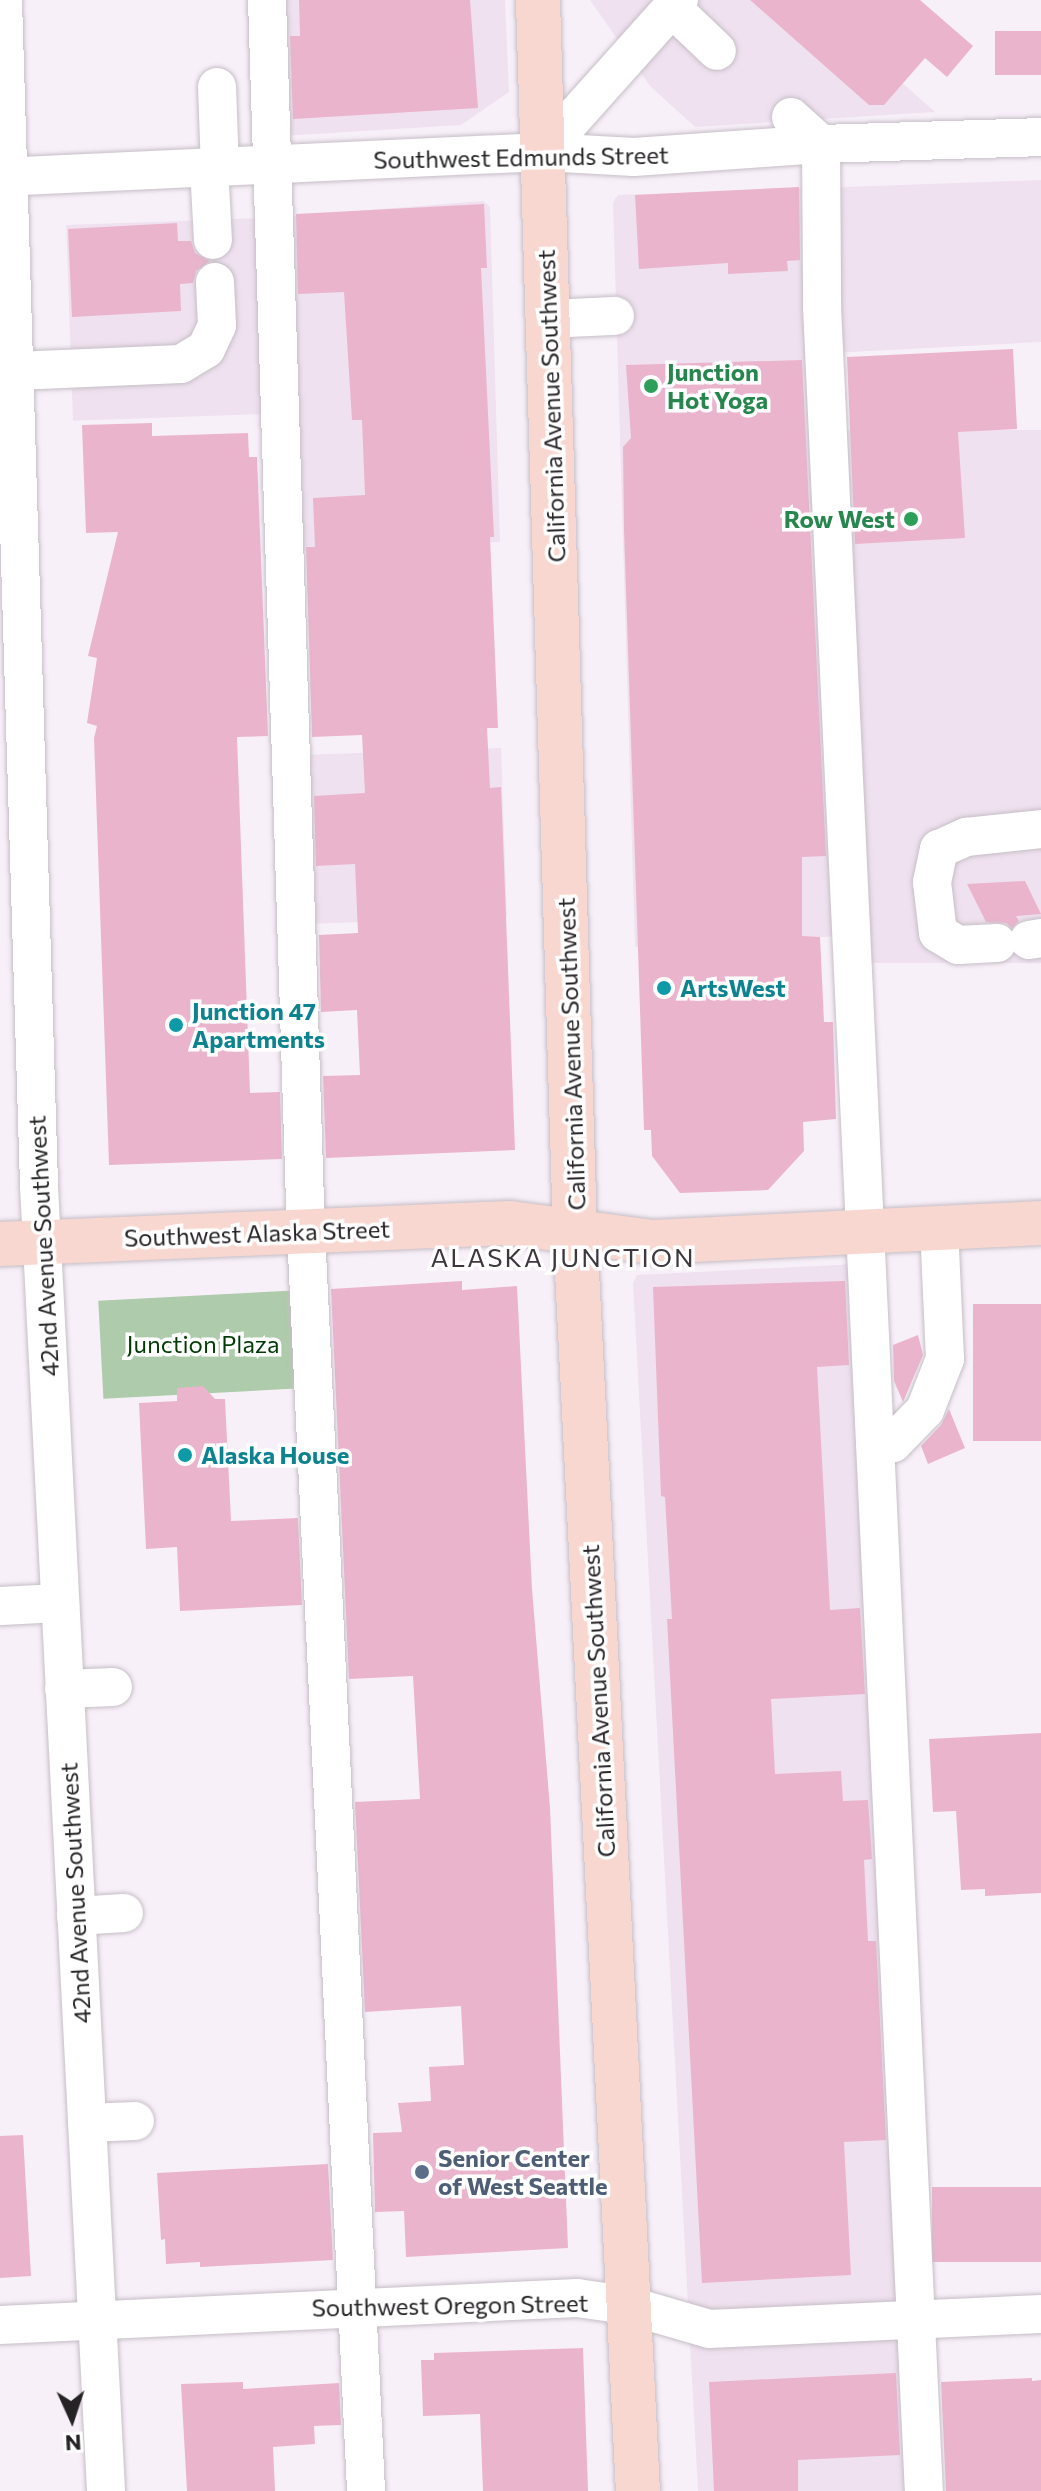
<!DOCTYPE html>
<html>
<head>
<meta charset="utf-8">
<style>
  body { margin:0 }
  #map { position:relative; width:1041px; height:2491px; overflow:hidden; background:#f8f0f9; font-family:Commissioner,sans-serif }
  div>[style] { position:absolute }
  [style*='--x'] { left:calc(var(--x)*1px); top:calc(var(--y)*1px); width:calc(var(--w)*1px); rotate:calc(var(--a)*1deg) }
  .built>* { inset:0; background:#efe1ef; transform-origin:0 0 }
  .green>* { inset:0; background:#aecbab; transform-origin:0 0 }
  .building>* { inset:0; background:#ebb4cd; transform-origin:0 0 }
  .roads { filter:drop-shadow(0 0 2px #c6bec6) drop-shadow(0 0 2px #c6bec6) }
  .minor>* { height:38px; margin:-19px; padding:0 19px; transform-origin:19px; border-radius:19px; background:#fff }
  .major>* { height:44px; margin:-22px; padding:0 22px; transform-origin:22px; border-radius:22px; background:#f8d7d0 }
  .dots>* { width:22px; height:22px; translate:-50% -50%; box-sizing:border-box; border:4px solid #fff; border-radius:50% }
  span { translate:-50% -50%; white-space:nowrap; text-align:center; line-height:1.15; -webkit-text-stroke:7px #fff; paint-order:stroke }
  .street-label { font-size:24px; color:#262326 }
  .leisure-label { font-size:24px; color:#27864d; font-weight:700 }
  .left { translate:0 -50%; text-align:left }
  .right { translate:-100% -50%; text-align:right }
  .culture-label { font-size:24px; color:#0d838f; font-weight:700 }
  .park-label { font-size:24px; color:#023c04 }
  .service-label { font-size:24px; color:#4e5e75; font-weight:700 }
  .neighbourhood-label { font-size:26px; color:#3e383e; letter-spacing:2px }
  .north { position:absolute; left:32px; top:2379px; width:80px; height:80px; -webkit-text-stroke:6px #fff; paint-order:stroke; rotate:177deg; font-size:22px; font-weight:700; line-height:32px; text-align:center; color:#262326 }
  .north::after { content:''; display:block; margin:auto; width:28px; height:36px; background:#262326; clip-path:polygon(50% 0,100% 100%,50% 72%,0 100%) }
</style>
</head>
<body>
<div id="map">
  <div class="built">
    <i style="clip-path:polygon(277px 0,505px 0,509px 92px,461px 125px,281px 136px)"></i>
    <i style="clip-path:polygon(590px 0,809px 0,935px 112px,695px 127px,650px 86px)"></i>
    <i style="clip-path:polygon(1041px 180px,1041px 342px,794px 355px,816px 355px,841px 936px,635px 947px,613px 202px,618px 195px)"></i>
    <i style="clip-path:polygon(483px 201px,490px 207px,500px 542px,295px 551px,281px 217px)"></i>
    <i style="left:263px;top:218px;width:196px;height:197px;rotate:88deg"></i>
    <i style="left:1041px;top:430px;width:533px;height:197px;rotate:90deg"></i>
    <i style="left:501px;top:748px;width:169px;height:200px;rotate:88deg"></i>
    <i style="clip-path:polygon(856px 1264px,911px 2491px,698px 2491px,633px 1283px,637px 1275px)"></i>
  </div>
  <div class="green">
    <i style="left:304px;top:1290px;width:98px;height:206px;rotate:87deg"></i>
  </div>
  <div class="building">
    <i style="clip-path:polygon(299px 0,470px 0,478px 108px,293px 119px,290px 36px,300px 36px)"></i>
    <i style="clip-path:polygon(750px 0,920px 0,973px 46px,947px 77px,925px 58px,884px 105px,869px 105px)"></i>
    <i style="left:1041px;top:31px;width:44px;height:46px;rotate:90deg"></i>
    <i style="clip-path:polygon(799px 187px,800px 260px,787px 261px,788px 271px,728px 274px,728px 263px,639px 269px,635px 195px)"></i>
    <i style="clip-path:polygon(484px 204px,487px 268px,481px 268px,494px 537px,490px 537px,498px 728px,487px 728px,490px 788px,501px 787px,515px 1150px,326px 1158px,323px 1076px,360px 1075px,357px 1010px,321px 1012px,319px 935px,358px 933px,355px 864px,316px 866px,314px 796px,365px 793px,362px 735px,312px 737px,306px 547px,315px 547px,313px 498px,365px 495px,362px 420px,352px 420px,344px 292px,298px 294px,296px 214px)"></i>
    <i style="clip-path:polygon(177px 223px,178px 241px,191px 241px,195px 253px,210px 261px,196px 271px,193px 283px,180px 284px,181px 311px,72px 317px,68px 229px)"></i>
    <i style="clip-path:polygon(1013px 349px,1017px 429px,958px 432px,965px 538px,855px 544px,847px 357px)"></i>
    <i style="clip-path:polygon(802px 360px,826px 856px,802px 857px,802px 936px,820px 937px,824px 1022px,833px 1022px,836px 1119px,803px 1122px,804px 1151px,768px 1190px,680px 1193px,652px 1156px,651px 1130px,644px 1130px,624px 530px,623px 447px,631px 438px,626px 365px)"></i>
    <i style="clip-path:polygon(152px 423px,152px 436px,248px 433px,249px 457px,257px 457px,268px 736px,237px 737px,250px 1093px,280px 1092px,282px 1159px,109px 1165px,94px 738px,97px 726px,87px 723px,97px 658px,88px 656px,118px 532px,86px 533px,82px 425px)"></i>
    <i style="clip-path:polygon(1025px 881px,1041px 914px,1016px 916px,1019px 921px,1012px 928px,1006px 923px,986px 922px,967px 884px)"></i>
    <i style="clip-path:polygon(462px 1281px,462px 1290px,517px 1286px,532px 1589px,550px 1808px,568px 2248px,406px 2257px,404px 2211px,375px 2212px,373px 2133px,402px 2132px,398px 2103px,431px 2101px,429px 2067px,464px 2065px,461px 2006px,365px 2012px,355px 1802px,420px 1799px,413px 1676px,349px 1679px,331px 1289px)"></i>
    <i style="clip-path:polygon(845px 1281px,849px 1365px,817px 1367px,830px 1610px,860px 1608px,865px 1694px,771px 1699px,775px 1774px,841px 1771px,843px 1801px,868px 1800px,872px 1859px,864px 1860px,868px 1941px,876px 1941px,886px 2140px,844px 2142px,851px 2275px,702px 2283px,667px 1619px,672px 1619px,665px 1497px,661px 1496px,653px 1287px)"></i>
    <i style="left:1041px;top:1304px;width:137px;height:68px;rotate:90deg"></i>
    <i style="clip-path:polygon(918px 1335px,923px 1355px,903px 1402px,894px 1381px,893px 1345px)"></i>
    <i style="clip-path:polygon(203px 1386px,215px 1399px,225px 1399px,231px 1521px,298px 1518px,302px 1605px,180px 1611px,177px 1547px,146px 1549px,139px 1403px,177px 1401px,177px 1388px)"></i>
    <i style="clip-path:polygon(949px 1409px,965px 1448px,928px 1464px,921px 1446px,941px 1425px)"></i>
    <i style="clip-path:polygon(1041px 1733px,1041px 1893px,985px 1896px,985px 1889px,961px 1890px,956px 1811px,933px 1812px,929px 1739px)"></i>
    <i style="clip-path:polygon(23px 2135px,31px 2276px,0 2278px,0 2136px)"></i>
    <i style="clip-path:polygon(328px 2164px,333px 2260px,200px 2267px,200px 2262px,166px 2264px,165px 2239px,161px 2240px,157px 2173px)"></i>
    <i style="left:1041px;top:2187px;width:75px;height:109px;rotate:90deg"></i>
    <i style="clip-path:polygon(583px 2348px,588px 2491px,483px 2491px,480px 2414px,423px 2416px,421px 2360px,434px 2360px,434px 2353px)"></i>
    <i style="clip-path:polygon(896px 2373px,900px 2455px,798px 2460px,798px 2491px,714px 2491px,709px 2382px)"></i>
    <i style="clip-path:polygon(1032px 2378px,1032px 2381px,1041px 2380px,1041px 2491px,946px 2491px,941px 2382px)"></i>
    <i style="clip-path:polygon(243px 2382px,243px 2389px,339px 2383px,341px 2425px,314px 2426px,315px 2444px,273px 2447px,275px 2491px,187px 2491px,181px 2384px)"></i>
  </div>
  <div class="roads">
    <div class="minor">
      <i style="--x:3;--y:0;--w:1187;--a:88.26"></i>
      <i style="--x:39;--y:1186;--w:1307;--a:87.06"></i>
      <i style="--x:267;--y:0;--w:1233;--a:88.19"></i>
      <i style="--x:306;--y:1232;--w:1260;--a:87.27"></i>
      <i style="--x:672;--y:8;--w:62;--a:43.7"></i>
      <i style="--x:217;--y:87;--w:80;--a:87.9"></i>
      <i style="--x:791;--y:117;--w:40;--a:42"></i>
      <i style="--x:821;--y:144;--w:163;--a:89.6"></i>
      <i style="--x:822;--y:307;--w:2186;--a:87.33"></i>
      <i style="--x:543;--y:152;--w:204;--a:-48.2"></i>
      <i style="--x:209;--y:167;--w:73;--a:86.9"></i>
      <i style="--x:0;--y:177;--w:544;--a:-2.64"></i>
      <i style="--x:543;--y:152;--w:91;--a:3.1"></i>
      <i style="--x:634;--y:157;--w:187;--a:-4"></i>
      <i style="--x:821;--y:144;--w:220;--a:-1.8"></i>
      <i style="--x:548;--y:319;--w:67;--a:-2.6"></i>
      <i style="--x:15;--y:371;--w:166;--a:-2.4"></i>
      <i style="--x:181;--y:364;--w:29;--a:-31"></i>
      <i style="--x:206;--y:349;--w:26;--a:-65"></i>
      <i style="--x:217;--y:325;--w:43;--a:-92.7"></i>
      <i style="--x:1029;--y:940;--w:12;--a:-9"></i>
      <i style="--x:997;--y:943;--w:39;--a:177"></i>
      <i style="--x:958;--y:945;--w:23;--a:-149"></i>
      <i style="--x:938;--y:933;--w:51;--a:-96.7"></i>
      <i style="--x:932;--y:882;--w:34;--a:-78"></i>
      <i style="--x:939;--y:849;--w:30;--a:-24"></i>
      <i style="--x:966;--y:837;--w:75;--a:-6.1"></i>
      <i style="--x:876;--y:1444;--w:17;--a:-3"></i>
      <i style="--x:893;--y:1443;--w:46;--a:-45.9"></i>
      <i style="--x:925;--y:1410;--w:55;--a:-68.6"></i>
      <i style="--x:945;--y:1359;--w:131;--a:-92.6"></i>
      <i style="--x:0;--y:1606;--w:60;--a:-2.9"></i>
      <i style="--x:64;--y:1689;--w:49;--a:-2.3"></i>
      <i style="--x:76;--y:1916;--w:48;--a:-3.6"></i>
      <i style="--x:87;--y:2123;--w:48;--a:-2.4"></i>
      <i style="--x:0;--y:2325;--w:578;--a:-2.68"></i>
      <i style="--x:577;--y:2298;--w:50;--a:8"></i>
      <i style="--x:627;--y:2305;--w:85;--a:16.3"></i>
      <i style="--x:709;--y:2329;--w:332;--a:-2.6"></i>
    </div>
    <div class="major">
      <i style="--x:538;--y:0;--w:1232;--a:88.28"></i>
      <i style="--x:575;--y:1231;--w:1262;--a:87.14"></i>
      <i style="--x:0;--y:1244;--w:510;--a:-2.36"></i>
      <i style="--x:510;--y:1223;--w:144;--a:7.6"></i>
      <i style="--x:653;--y:1242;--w:388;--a:-2.8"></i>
    </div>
  </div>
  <div class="dots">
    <i style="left:651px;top:386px;background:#2e9e5b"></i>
    <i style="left:911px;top:519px;background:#2e9e5b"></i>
    <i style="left:664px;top:988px;background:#0f9aa8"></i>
    <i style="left:176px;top:1025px;background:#0f9aa8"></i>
    <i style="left:185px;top:1455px;background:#0f9aa8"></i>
    <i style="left:422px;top:2172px;background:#5c6f8a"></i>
  </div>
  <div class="street-label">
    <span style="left:521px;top:157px;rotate:-1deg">Southwest Edmunds Street</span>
    <span style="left:551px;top:406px;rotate:-92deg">California Avenue Southwest</span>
    <span style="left:571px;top:1054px;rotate:-92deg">California Avenue Southwest</span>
    <span style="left:257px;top:1233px;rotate:-2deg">Southwest Alaska Street</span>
    <span style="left:43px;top:1246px;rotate:-93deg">42nd Avenue Southwest</span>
    <span style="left:598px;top:1701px;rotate:-93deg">California Avenue Southwest</span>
    <span style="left:75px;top:1893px;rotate:-93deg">42nd Avenue Southwest</span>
    <span style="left:450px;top:2305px;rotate:-1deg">Southwest Oregon Street</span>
  </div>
  <div class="leisure-label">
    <span class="left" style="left:667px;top:386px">Junction<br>Hot Yoga</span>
    <span class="right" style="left:895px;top:519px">Row West</span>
  </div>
  <div class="culture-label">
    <span class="left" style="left:680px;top:988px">ArtsWest</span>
    <span class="left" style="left:192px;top:1025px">Junction 47<br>Apartments</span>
    <span class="left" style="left:201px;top:1455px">Alaska House</span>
  </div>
  <div class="park-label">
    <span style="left:203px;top:1344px">Junction Plaza</span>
  </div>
  <div class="service-label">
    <span class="left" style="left:438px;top:2172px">Senior Center<br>of West Seattle</span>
  </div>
  <div class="neighbourhood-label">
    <span style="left:563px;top:1257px">ALASKA JUNCTION</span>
  </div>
  <div class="north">N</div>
</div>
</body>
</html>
